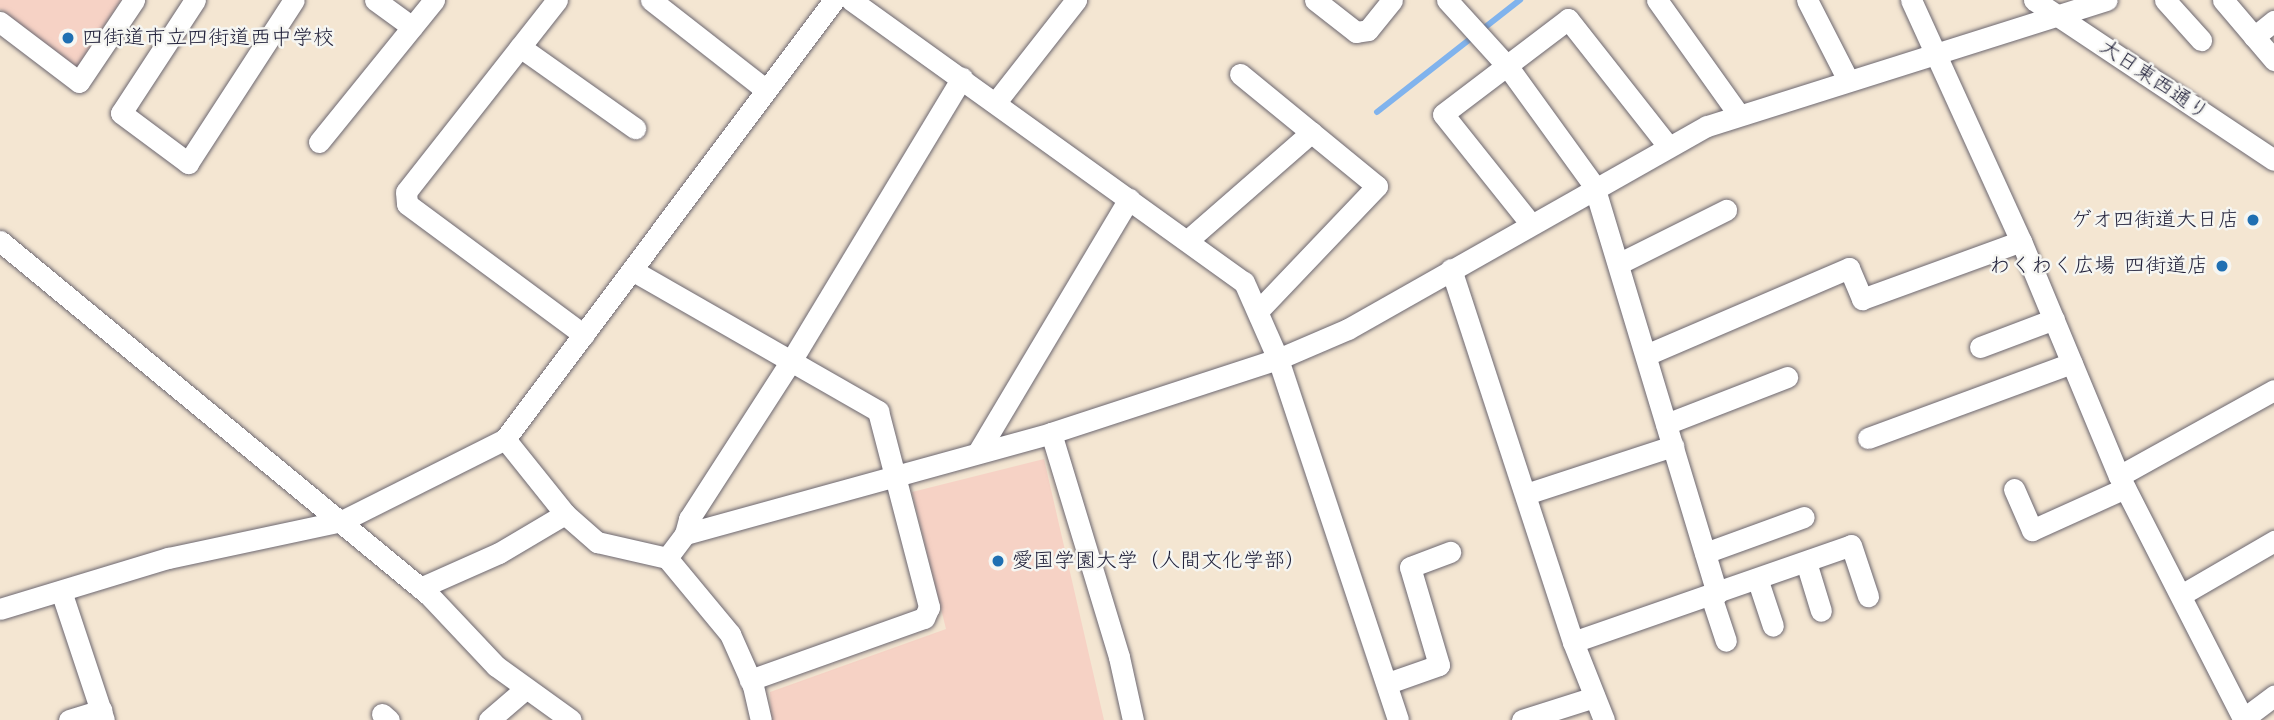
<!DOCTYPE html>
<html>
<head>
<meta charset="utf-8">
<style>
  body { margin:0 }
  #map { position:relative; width:2274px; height:720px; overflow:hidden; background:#f4e6d2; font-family:"Architects Daughter","Klee One",sans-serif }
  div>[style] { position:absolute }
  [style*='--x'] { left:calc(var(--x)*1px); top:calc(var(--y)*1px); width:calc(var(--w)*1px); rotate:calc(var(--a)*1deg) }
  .built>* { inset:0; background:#f6d2c5 }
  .stream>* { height:6px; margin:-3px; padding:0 3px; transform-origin:3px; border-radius:3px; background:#80b3ed }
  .roads { filter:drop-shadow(0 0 2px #6c6770) drop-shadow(0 0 2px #6c6770) }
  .minor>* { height:21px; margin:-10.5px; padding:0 10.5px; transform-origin:10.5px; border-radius:10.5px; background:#fff }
  .dots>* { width:19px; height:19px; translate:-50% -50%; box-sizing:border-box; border:4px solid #f6f6f2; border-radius:50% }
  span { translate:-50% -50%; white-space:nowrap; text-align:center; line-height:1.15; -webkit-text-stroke:5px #f6f6f2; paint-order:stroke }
  .poi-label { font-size:21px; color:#22223b }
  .left { translate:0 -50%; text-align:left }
  .right { translate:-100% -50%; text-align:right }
  .street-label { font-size:21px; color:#22223b }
</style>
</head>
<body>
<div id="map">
  <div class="built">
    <i style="clip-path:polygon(0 0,121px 0,77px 67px,0 9px)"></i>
    <i style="clip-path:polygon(1044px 459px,1104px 720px,771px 720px,770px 692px,946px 629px,912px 492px)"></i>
  </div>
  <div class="stream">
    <i style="--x:1377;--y:112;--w:182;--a:-38.1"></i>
  </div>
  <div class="roads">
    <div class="minor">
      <i style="--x:195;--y:0;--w:135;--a:123.2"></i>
      <i style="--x:121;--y:113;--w:84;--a:36.7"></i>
      <i style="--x:188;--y:163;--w:194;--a:-57"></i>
      <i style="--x:375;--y:0;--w:46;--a:36.1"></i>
      <i style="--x:557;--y:0;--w:244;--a:128.2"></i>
      <i style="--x:406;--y:192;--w:12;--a:85"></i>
      <i style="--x:407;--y:204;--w:220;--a:36.5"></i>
      <i style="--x:651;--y:0;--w:146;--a:38"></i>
      <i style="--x:851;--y:0;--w:484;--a:35.7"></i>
      <i style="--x:1244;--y:282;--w:84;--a:66.2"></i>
      <i style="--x:1278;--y:359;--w:380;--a:71.6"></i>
      <i style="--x:1315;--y:0;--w:52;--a:38"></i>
      <i style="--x:1356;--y:32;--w:12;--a:-9"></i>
      <i style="--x:1368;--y:30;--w:38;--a:-51"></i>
      <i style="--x:1447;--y:0;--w:91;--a:47.7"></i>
      <i style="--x:1508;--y:67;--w:147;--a:54.1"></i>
      <i style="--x:1594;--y:186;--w:426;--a:73.2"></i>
      <i style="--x:1657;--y:0;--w:141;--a:54.5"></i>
      <i style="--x:1807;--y:0;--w:90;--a:62.9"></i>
      <i style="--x:1911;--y:0;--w:265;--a:65.5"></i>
      <i style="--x:2021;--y:241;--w:255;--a:67.4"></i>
      <i style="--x:2119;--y:476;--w:274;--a:62.9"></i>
      <i style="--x:2034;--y:0;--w:288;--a:33.7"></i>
      <i style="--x:2165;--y:0;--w:54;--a:48"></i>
      <i style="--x:2223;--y:0;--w:79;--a:49.6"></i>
      <i style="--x:0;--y:22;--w:99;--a:37.2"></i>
      <i style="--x:79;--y:82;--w:99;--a:-56.1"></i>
      <i style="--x:2254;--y:37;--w:26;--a:-39"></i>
      <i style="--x:520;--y:47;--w:141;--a:35.2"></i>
      <i style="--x:1240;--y:74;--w:177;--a:39.3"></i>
      <i style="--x:1377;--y:186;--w:173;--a:133.6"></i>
      <i style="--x:996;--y:102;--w:130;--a:-51.9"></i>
      <i style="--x:319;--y:142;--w:183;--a:-51"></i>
      <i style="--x:1530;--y:223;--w:139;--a:-128.6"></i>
      <i style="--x:1443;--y:114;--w:157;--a:-37.2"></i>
      <i style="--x:1568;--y:19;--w:162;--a:51.8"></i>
      <i style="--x:1188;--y:240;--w:164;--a:-41.1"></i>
      <i style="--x:0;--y:241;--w:556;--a:39.53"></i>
      <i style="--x:429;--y:595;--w:98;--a:46.7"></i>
      <i style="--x:496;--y:666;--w:92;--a:35.8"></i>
      <i style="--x:1618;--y:264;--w:121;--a:-26.6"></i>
      <i style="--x:1451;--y:269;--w:392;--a:71.9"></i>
      <i style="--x:1573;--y:642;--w:84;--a:68.3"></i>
      <i style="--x:632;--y:270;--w:284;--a:29.8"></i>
      <i style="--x:878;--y:411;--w:203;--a:75.4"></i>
      <i style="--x:929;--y:607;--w:12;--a:114"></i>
      <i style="--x:924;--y:618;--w:185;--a:160.4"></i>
      <i style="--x:1980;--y:347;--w:79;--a:-20.7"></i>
      <i style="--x:1646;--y:355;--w:221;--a:-23.2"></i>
      <i style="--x:1849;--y:268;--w:34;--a:67"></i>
      <i style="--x:1862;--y:299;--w:169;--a:-20"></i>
      <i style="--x:1666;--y:424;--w:130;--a:-21.2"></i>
      <i style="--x:1051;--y:433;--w:234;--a:73.1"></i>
      <i style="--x:1119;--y:657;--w:65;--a:77.5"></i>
      <i style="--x:1868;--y:438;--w:217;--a:-20.2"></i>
      <i style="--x:505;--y:439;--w:96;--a:51.3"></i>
      <i style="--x:565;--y:514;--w:43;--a:41.2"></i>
      <i style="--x:597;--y:542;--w:72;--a:12.9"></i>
      <i style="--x:667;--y:558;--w:99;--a:50.3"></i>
      <i style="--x:730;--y:634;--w:57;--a:66.1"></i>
      <i style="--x:753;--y:686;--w:35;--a:77"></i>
      <i style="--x:978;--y:452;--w:295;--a:-59.2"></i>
      <i style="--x:2119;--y:476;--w:177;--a:-29"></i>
      <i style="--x:2014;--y:489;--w:45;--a:66.3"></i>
      <i style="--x:2032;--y:530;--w:102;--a:-24.3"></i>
      <i style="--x:1526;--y:494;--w:155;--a:-18.1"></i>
      <i style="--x:685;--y:534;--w:16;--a:-75"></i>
      <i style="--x:689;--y:519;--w:188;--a:-57.2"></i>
      <i style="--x:791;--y:361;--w:331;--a:-58.9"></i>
      <i style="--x:1705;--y:553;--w:105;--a:-20"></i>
      <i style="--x:667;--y:558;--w:30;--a:-53"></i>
      <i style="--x:685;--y:534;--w:380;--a:-15.4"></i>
      <i style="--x:1051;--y:433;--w:239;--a:-18.1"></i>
      <i style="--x:1278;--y:359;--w:76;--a:-23.2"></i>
      <i style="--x:1348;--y:329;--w:412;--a:-29.5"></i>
      <i style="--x:1707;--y:126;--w:419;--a:-17.5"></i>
      <i style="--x:1806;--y:562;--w:51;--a:73"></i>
      <i style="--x:1758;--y:581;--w:47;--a:71.6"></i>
      <i style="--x:420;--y:588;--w:86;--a:-23.9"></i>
      <i style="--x:499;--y:553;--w:77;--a:-30.6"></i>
      <i style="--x:61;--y:591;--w:136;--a:71.6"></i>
      <i style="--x:2181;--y:595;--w:108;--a:-30.1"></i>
      <i style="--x:1711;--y:596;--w:47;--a:71.6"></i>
      <i style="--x:0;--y:609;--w:176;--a:-16.9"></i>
      <i style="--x:168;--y:558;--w:178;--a:-12"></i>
      <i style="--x:342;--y:521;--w:182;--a:-26.7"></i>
      <i style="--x:505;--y:439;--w:549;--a:-53.15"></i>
      <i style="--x:1573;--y:642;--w:294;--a:-19.2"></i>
      <i style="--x:1851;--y:545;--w:54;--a:71.6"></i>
      <i style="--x:1388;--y:683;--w:54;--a:-19.4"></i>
      <i style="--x:1439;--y:665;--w:102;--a:-106.5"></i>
      <i style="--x:1410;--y:567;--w:43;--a:-20.6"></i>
      <i style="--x:382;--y:714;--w:9;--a:41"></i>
      <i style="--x:2243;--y:719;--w:39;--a:-37"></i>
      <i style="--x:69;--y:720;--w:34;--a:-17"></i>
      <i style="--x:489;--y:720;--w:48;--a:-40.7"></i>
      <i style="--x:1522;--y:720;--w:76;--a:-17.7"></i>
    </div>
  </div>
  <div class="dots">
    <i style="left:68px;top:38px;background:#1f6fb2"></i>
    <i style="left:2253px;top:220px;background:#1f6fb2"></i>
    <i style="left:2222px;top:266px;background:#1f6fb2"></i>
    <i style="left:998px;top:561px;background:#1f6fb2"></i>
  </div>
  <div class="poi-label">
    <span class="left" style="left:82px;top:38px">四街道市立四街道西中学校</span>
    <span class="right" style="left:2239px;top:220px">ゲオ四街道大日店</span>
    <span class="right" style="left:2208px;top:266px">わくわく広場 四街道店</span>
    <span class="left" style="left:1012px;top:561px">愛国学園大学（人間文化学部）</span>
  </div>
  <div class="street-label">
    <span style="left:2154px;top:80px;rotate:34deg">大日東西通り</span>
  </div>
</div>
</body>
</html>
